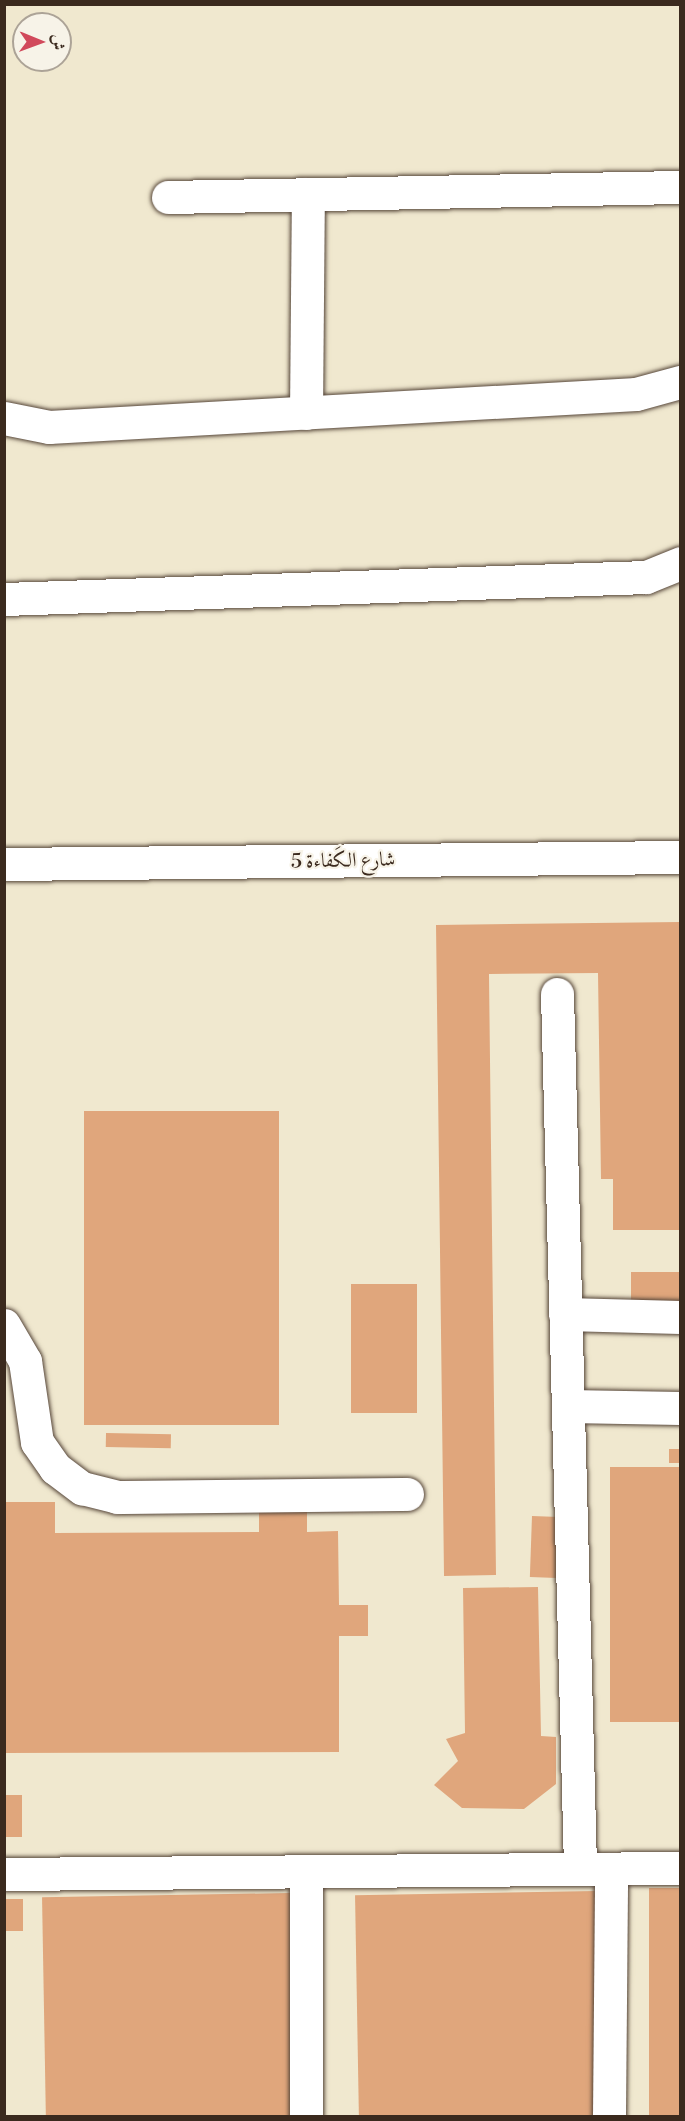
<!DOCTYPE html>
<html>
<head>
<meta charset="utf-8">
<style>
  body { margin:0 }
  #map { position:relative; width:685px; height:2121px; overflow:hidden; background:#f0e8cf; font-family:"Libre Bodoni",Amiri,serif }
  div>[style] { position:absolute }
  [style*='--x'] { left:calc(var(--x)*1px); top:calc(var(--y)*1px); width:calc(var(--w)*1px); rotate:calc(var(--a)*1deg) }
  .building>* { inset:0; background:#e0a67c; transform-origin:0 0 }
  .roads { filter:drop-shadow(0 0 2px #564639) drop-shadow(0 0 2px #564639) }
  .minor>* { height:33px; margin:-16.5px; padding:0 16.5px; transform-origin:16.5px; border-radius:16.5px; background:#fff }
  span { translate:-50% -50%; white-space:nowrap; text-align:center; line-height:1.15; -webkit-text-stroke:4.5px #f7f3e8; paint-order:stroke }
  .street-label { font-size:20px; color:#3b2a1e }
  .frame { position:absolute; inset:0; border:6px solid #3b2a1e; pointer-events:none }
  .north { position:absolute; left:12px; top:12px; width:60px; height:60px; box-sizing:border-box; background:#f7f3e8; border:2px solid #aca397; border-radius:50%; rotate:91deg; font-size:16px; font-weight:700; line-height:24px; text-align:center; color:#3b2a1e }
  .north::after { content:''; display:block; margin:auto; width:21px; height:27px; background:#d1495b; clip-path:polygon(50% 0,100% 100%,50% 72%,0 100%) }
</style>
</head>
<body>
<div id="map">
  <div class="building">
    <i style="clip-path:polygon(680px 922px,680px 1230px,613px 1230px,613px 1179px,601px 1179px,598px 973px,489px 974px,496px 1575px,444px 1576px,436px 925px)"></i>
    <i style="left:84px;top:1111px;width:195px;height:314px"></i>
    <i style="left:631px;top:1272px;width:49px;height:29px"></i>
    <i style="left:351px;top:1284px;width:66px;height:129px"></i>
    <i style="left:106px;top:1433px;width:65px;height:14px;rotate:1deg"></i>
    <i style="left:669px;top:1449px;width:11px;height:14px"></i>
    <i style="left:680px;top:1467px;width:255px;height:70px;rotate:90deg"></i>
    <i style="clip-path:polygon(6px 1502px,55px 1502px,55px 1533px,259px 1532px,259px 1502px,307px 1502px,307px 1532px,338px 1531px,339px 1605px,368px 1605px,368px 1636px,339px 1636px,339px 1752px,4px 1753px)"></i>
    <i style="left:532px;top:1516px;width:27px;height:61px;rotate:2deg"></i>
    <i style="clip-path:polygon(538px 1587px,541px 1736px,556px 1737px,556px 1784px,524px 1809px,462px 1808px,434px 1785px,458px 1761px,446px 1739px,465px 1733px,463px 1588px)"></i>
    <i style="left:4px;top:1795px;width:18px;height:42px"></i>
    <i style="left:649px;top:1888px;width:31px;height:228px"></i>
    <i style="left:597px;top:1891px;width:225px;height:242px;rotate:89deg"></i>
    <i style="left:290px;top:1893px;width:223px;height:248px;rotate:89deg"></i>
    <i style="left:4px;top:1899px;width:19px;height:32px"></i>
  </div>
  <div class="roads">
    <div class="minor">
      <i style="--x:168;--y:197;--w:512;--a:-1.12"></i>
      <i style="--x:306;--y:413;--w:219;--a:-89.5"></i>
      <i style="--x:4;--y:418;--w:46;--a:11.3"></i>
      <i style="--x:49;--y:427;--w:588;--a:-3.22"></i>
      <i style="--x:636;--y:394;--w:46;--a:-15.3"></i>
      <i style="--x:4;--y:599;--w:642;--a:-1.96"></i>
      <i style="--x:646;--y:577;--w:37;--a:-22"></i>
      <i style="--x:4;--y:864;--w:676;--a:-0.59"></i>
      <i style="--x:557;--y:994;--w:875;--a:88.49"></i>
      <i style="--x:565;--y:1314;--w:115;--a:1.5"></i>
      <i style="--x:4;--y:1325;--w:42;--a:59.7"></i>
      <i style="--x:25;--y:1361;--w:82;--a:81.6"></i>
      <i style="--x:37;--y:1442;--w:32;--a:55"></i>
      <i style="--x:55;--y:1468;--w:34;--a:37"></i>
      <i style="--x:82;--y:1488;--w:36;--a:14"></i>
      <i style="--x:117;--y:1497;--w:290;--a:-0.6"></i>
      <i style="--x:568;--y:1406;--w:112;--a:1"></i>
      <i style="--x:4;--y:1874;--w:676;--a:-0.51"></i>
      <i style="--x:306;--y:2116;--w:245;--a:-90"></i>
      <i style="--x:609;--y:2116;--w:247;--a:-89.5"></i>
    </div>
  </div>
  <div class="street-label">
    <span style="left:343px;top:861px;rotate:-1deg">شارع الكَفاءة 5</span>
  </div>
  <div class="frame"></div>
  <div class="north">ش</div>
</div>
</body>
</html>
